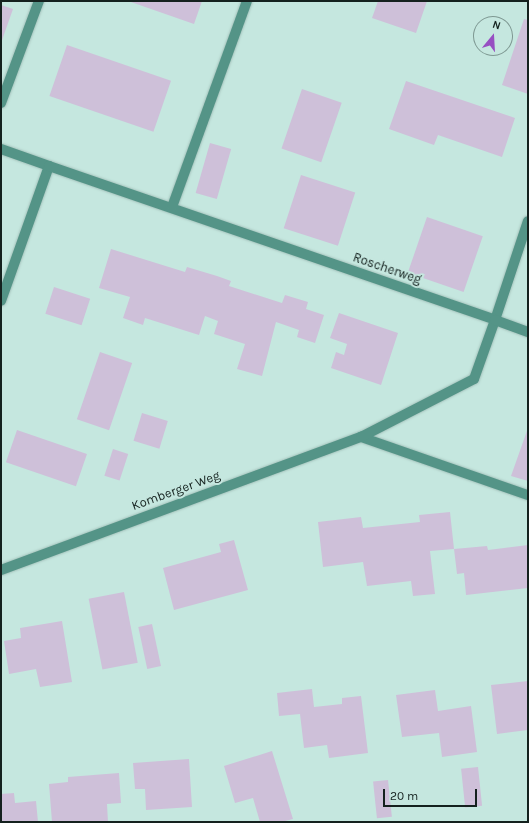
<!DOCTYPE html>
<html>
<head>
<meta charset="utf-8">
<style>
  body { margin:0 }
  #map { position:relative; width:529px; height:823px; overflow:hidden; background:#c5e7df; font-family:Karla,sans-serif }
  div>[style] { position:absolute }
  [style*='--x'] { left:calc(var(--x)*1px); top:calc(var(--y)*1px); width:calc(var(--w)*1px); rotate:calc(var(--a)*1deg) }
  .building>* { inset:0; background:#cec0d9; transform-origin:0 0 }
  .roads { filter:drop-shadow(0 0 1px #a5c3bc) drop-shadow(0 0 1px #a5c3bc) }
  .street>* { height:10px; margin:-5px; padding:0 5px; transform-origin:5px; border-radius:5px; background:#549487 }
  span { translate:-50% -50%; white-space:nowrap; text-align:center; line-height:1.15; -webkit-text-stroke:4px #c5e7df; paint-order:stroke }
  .street-label { font-size:13px; color:#14211e }
  .frame { position:absolute; inset:0; border:2px solid #14211e; pointer-events:none }
  .north { position:absolute; left:473px; top:16px; width:40px; height:40px; box-sizing:border-box; background:#c5e7df; border:1px solid #7e9892; border-radius:50%; rotate:18deg; font-size:11px; font-weight:700; line-height:16px; text-align:center; color:#14211e }
  .north::after { content:''; display:block; margin:auto; width:14px; height:18px; background:#974fc2; clip-path:polygon(50% 0,100% 100%,50% 72%,0 100%) }
  .scale { position:absolute; left:383px; top:789px; width:94px; height:18px; box-sizing:border-box; border:2px solid #14211e; border-top:0; padding-left:5px; font-size:12px; line-height:14px; white-space:nowrap; color:#14211e; -webkit-text-stroke:3px #c5e7df; paint-order:stroke }
</style>
</head>
<body>
<div id="map">
  <div class="building">
    <i style="clip-path:polygon(128px 1px,202px 1px,194px 24px)"></i>
    <i style="clip-path:polygon(378px 1px,427px 1px,416px 33px,372px 18px)"></i>
    <i style="clip-path:polygon(1px 5px,13px 9px,1px 43px)"></i>
    <i style="clip-path:polygon(524px 19px,528px 20px,528px 94px,502px 85px)"></i>
    <i style="left:67px;top:45px;width:110px;height:54px;rotate:19deg"></i>
    <i style="clip-path:polygon(406px 81px,515px 118px,502px 157px,438px 135px,434px 145px,389px 129px)"></i>
    <i style="left:302px;top:89px;width:42px;height:63px;rotate:19deg"></i>
    <i style="left:210px;top:143px;width:22px;height:52px;rotate:16deg"></i>
    <i style="left:301px;top:175px;width:57px;height:56px;rotate:18deg"></i>
    <i style="left:427px;top:217px;width:59px;height:59px;rotate:19deg"></i>
    <i style="clip-path:polygon(111px 249px,185px 272px,187px 267px,217px 276px,231px 281px,229px 286px,282px 303px,285px 295px,308px 302px,306px 309px,324px 315px,315px 343px,297px 337px,299px 330px,276px 322px,262px 376px,237px 369px,245px 344px,214px 334px,218px 321px,205px 316px,199px 335px,145px 318px,143px 325px,123px 318px,130px 297px,99px 288px)"></i>
    <i style="left:54px;top:287px;width:38px;height:28px;rotate:18deg"></i>
    <i style="clip-path:polygon(339px 313px,398px 333px,381px 385px,331px 368px,336px 352px,344px 355px,347px 344px,330px 338px)"></i>
    <i style="left:100px;top:352px;width:34px;height:71px;rotate:19deg"></i>
    <i style="left:142px;top:413px;width:27px;height:29px;rotate:17deg"></i>
    <i style="clip-path:polygon(528px 428px,528px 481px,511px 476px)"></i>
    <i style="left:17px;top:430px;width:74px;height:34px;rotate:19deg"></i>
    <i style="left:113px;top:449px;width:16px;height:28px;rotate:18deg"></i>
    <i style="clip-path:polygon(450px 512px,454px 549px,430px 551px,435px 594px,413px 596px,411px 581px,367px 586px,363px 562px,323px 567px,318px 522px,361px 517px,363px 528px,420px 522px,419px 515px)"></i>
    <i style="clip-path:polygon(234px 540px,248px 590px,174px 610px,163px 568px,221px 552px,219px 544px)"></i>
    <i style="clip-path:polygon(528px 545px,528px 588px,466px 595px,464px 573px,457px 574px,454px 549px,487px 546px,488px 550px)"></i>
    <i style="left:124px;top:592px;width:72px;height:36px;rotate:79deg"></i>
    <i style="clip-path:polygon(62px 621px,72px 682px,40px 687px,36px 669px,9px 674px,4px 641px,21px 638px,20px 628px)"></i>
    <i style="left:152px;top:624px;width:43px;height:14px;rotate:78deg"></i>
    <i style="clip-path:polygon(528px 681px,528px 730px,497px 734px,491px 685px)"></i>
    <i style="clip-path:polygon(312px 689px,314px 707px,342px 704px,342px 698px,361px 696px,368px 753px,329px 758px,327px 745px,304px 748px,300px 714px,279px 716px,277px 693px)"></i>
    <i style="clip-path:polygon(435px 690px,438px 711px,471px 706px,477px 752px,442px 757px,439px 733px,402px 737px,396px 695px)"></i>
    <i style="clip-path:polygon(272px 751px,293px 819px,281px 822px,260px 822px,253px 798px,235px 803px,224px 766px)"></i>
    <i style="clip-path:polygon(189px 759px,192px 807px,146px 810px,145px 789px,135px 789px,133px 763px)"></i>
    <i style="left:478px;top:767px;width:39px;height:17px;rotate:84deg"></i>
    <i style="clip-path:polygon(119px 773px,121px 803px,107px 804px,108px 822px,52px 822px,49px 784px,68px 782px,68px 777px)"></i>
    <i style="left:388px;top:780px;width:37px;height:15px;rotate:84deg"></i>
    <i style="clip-path:polygon(14px 793px,15px 803px,36px 801px,38px 822px,1px 822px,1px 794px)"></i>
  </div>
  <div class="roads">
    <div class="street">
      <i style="--x:1;--y:103;--w:109;--a:-69.6"></i>
      <i style="--x:1;--y:149;--w:51;--a:19.5"></i>
      <i style="--x:49;--y:166;--w:143;--a:109.6"></i>
      <i style="--x:49;--y:166;--w:472;--a:19"></i>
      <i style="--x:495;--y:320;--w:104;--a:-71.6"></i>
      <i style="--x:172;--y:207;--w:219;--a:-70"></i>
      <i style="--x:361;--y:437;--w:177;--a:19.2"></i>
      <i style="--x:1;--y:570;--w:384;--a:-20.3"></i>
      <i style="--x:361;--y:437;--w:127;--a:-27.2"></i>
      <i style="--x:474;--y:379;--w:63;--a:-70.4"></i>
      <i style="--x:495;--y:320;--w:35;--a:20"></i>
    </div>
  </div>
  <div class="street-label">
    <span style="left:387px;top:269px;rotate:19deg">Roscherweg</span>
    <span style="left:176px;top:491px;rotate:-20deg">Komberger Weg</span>
  </div>
  <div class="frame"></div>
  <div class="north">N</div>
  <div class="scale">20 m</div>
</div>
</body>
</html>
